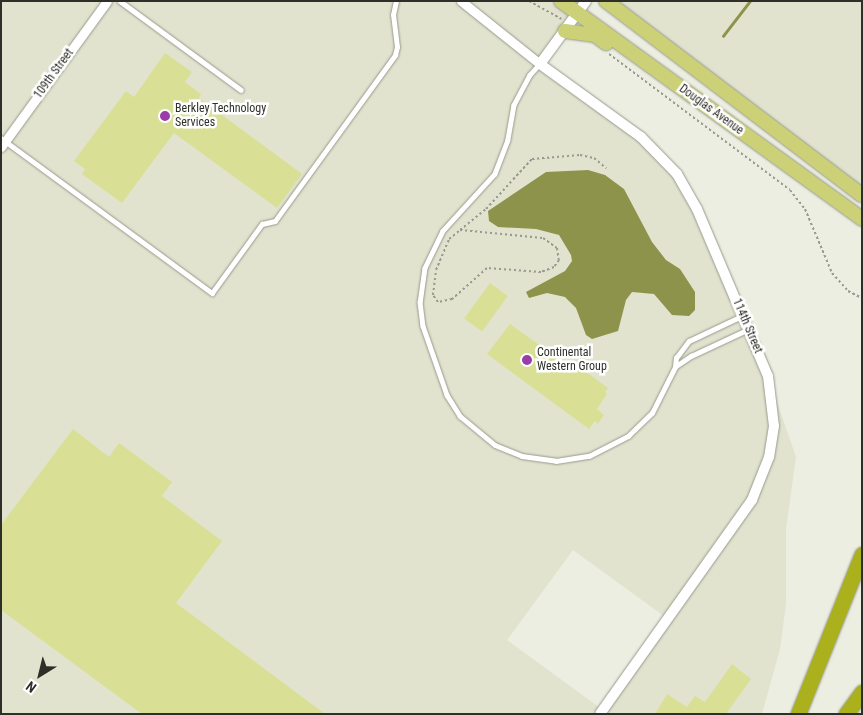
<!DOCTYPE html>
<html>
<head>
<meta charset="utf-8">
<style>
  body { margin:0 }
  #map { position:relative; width:863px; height:715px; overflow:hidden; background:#eceee1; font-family:"Roboto Condensed",sans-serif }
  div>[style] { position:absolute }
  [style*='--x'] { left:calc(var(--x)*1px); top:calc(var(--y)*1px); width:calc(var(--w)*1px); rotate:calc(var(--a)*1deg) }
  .built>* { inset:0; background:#e1e3ce }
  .water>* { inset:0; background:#8e934c }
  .stream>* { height:2.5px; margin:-1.25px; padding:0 1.25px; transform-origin:1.25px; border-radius:1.25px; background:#8e934c }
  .building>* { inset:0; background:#d9e096; transform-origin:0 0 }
  .path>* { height:2px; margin-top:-1px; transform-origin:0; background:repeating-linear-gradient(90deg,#989990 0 2.5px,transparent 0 5px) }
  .roads { filter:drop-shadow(0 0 1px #989a8d) drop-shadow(0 0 1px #989a8d) }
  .service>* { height:4.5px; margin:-2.25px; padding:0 2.25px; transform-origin:2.25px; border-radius:2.25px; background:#fff }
  .minor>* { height:9px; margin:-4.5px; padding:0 4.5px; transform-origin:4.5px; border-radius:4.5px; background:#fff }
  .tertiary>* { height:10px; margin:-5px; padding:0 5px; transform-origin:5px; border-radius:5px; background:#fff }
  .primary>* { height:14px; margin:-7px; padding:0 7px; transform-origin:7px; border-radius:7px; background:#ccd077 }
  .motorway>* { height:15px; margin:-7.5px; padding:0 7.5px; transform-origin:7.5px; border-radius:7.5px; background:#aab11c }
  .dots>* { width:14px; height:14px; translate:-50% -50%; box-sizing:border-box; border:2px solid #fff; border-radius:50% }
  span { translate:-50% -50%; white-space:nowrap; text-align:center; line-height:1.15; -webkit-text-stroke:5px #fff; paint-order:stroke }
  .street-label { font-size:12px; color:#2f2f2a }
  .poi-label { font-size:12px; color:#2f2f2a }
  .left { translate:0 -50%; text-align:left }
  .frame { position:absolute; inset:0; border:2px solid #2f2f2a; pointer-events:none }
  .north { position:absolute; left:15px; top:650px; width:50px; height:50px; -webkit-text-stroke:4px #fff; paint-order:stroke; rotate:216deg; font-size:14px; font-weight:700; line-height:20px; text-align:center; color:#2f2f2a }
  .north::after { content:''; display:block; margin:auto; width:18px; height:22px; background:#2f2f2a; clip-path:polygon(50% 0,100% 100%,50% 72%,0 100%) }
</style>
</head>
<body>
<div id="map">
  <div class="built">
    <i style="clip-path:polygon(evenodd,1px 1px,561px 1px,577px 13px,540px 64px,641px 137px,677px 174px,768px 376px,796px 457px,786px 529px,786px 604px,780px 649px,762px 714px,1px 714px,1px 1px,573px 550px,668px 619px,603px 710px,507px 640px,573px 550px)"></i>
    <i style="clip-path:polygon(606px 1px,862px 1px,862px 195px)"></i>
  </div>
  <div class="water">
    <i style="clip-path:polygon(588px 170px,605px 175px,624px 189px,652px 242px,666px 260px,680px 269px,695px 292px,695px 310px,689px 316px,672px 315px,654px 294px,632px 292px,626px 300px,618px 331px,592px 339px,586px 335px,576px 308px,565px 297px,547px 293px,529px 298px,526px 292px,565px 271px,572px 261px,571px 255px,559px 235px,536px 229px,498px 227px,489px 221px,488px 211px,546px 172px)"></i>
  </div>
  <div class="stream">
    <i style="--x:723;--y:36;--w:44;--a:-52.4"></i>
  </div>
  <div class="building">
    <i style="clip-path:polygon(165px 53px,192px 72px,185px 82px,201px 94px,199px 98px,302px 174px,277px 208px,174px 133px,122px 203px,82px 174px,85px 169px,74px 161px,126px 91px,134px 97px)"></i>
    <i style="left:490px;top:283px;width:22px;height:44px;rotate:36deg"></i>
    <i style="clip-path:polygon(510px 324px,570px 367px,578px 366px,608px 388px,605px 392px,607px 394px,597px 409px,604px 415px,598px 424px,595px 421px,589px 429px,487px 354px)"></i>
    <i style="clip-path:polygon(73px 429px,109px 457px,119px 443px,172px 482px,162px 496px,222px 541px,176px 603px,325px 714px,142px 714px,1px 610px,1px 525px)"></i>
    <i style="clip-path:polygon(732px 664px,751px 679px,726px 714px,655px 714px,667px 694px,687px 707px,695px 696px,705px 702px)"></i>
  </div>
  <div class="path">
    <i style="--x:529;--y:1;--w:37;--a:29"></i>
    <i style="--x:609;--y:54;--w:226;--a:36.9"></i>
    <i style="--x:790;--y:190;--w:24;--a:52"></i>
    <i style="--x:805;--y:209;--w:69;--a:67.1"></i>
    <i style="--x:832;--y:273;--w:24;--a:48"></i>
    <i style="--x:848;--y:291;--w:16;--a:27"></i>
    <i style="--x:460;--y:230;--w:83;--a:5.5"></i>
    <i style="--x:543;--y:238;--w:17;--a:36"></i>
    <i style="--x:557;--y:248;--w:12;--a:81"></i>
    <i style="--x:559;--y:260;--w:9;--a:126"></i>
    <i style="--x:554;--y:267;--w:14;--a:159"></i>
    <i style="--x:541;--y:272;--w:54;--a:-175.8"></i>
    <i style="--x:487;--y:268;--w:47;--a:138.5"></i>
    <i style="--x:452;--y:299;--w:14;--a:168"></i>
    <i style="--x:438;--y:302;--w:9;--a:-126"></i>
    <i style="--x:433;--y:295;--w:25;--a:-83"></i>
    <i style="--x:436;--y:270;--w:34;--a:-67"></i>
    <i style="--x:449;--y:239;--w:14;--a:-39"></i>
    <i style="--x:460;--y:230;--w:33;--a:-39"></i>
    <i style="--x:486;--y:209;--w:68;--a:-47.4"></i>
    <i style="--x:532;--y:159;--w:48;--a:-4.8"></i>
    <i style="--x:580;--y:155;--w:14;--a:12"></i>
    <i style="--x:594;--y:158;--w:16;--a:40"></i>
  </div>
  <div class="roads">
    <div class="service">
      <i style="--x:120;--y:1;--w:150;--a:36.3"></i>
      <i style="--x:540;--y:64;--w:15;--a:132"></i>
      <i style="--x:530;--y:75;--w:34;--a:118"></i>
      <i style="--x:514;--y:105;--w:36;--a:100"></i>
      <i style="--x:508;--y:140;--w:36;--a:111"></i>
      <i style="--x:495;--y:174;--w:77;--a:132.4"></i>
      <i style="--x:443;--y:231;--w:41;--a:115.9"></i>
      <i style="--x:425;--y:268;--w:34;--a:98"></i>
      <i style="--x:420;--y:302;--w:24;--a:83"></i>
      <i style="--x:423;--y:326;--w:73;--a:70.8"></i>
      <i style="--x:447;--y:395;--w:25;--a:58"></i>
      <i style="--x:460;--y:416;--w:45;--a:39.6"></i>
      <i style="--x:495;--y:445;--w:29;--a:22"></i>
      <i style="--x:522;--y:456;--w:34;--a:8"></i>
      <i style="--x:556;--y:461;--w:33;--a:-9"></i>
      <i style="--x:589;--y:456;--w:44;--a:-27.1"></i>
      <i style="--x:628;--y:436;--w:33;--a:-44"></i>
      <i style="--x:652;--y:413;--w:51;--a:-63.4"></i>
      <i style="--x:675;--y:367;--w:9;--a:-84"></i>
      <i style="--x:676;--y:358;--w:21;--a:-53"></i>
      <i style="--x:689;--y:341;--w:59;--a:-25.3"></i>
      <i style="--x:1;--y:138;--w:262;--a:36.3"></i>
      <i style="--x:212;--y:293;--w:85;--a:-54.1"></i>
      <i style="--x:262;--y:224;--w:13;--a:-13"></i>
      <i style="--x:275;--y:221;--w:205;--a:-54.1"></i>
      <i style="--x:395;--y:55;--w:8;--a:-76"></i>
      <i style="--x:397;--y:47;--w:32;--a:-97"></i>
      <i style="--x:393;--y:15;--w:14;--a:-78"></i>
      <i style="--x:676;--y:366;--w:18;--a:-34"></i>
      <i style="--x:691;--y:356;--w:64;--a:-25"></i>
    </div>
    <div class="minor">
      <i style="--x:461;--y:1;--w:101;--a:38.6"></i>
      <i style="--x:1;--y:147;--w:180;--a:-54"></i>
    </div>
    <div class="tertiary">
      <i style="--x:586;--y:1;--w:78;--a:126.1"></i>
      <i style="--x:540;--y:64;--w:125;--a:35.9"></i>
      <i style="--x:641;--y:137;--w:52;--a:45.8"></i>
      <i style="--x:677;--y:174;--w:40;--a:60.3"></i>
      <i style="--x:697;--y:209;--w:181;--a:67"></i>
      <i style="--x:768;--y:376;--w:50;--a:83.2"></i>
      <i style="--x:774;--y:426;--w:31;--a:99"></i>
      <i style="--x:769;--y:457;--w:46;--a:111.6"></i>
      <i style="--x:752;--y:500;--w:262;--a:125.4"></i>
    </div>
    <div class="primary">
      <i style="--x:561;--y:1;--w:372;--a:35.9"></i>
      <i style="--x:606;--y:1;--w:321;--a:37.2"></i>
      <i style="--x:565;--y:31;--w:30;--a:8"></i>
      <i style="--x:595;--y:35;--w:14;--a:36"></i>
    </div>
    <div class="motorway">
      <i style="--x:798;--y:714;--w:172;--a:-68.2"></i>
      <i style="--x:846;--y:714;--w:27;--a:-54"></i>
    </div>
  </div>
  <div class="dots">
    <i style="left:165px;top:116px;background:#9a3da7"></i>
    <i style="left:527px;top:360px;background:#9a3da7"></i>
  </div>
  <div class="street-label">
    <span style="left:54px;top:74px;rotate:-54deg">109th Street</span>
    <span style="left:711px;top:110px;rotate:36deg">Douglas Avenue</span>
    <span style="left:747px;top:326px;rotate:67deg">114th Street</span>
  </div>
  <div class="poi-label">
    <span class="left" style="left:175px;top:116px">Berkley Technology<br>Services</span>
    <span class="left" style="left:537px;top:360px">Continental<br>Western Group</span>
  </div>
  <div class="frame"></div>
  <div class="north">N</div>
</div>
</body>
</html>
